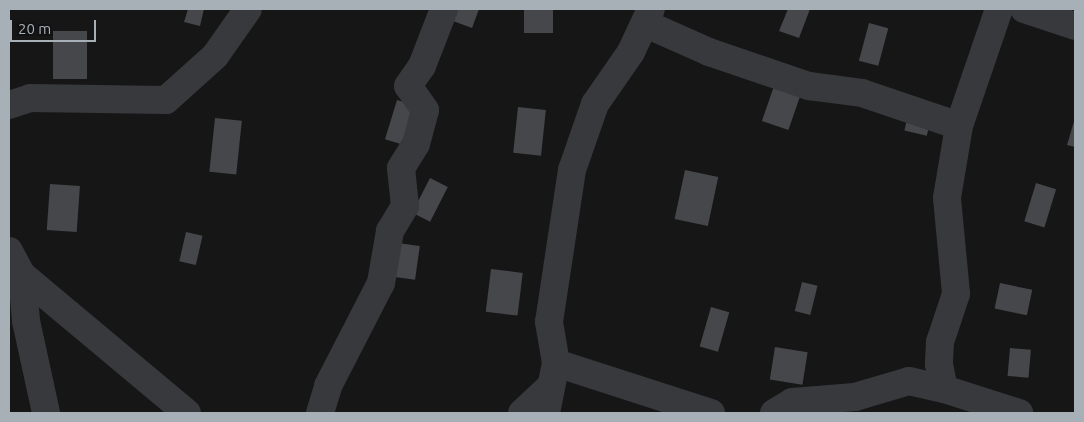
<!DOCTYPE html>
<html>
<head>
<meta charset="utf-8">
<style>
  body { margin:0 }
  #map { position:relative; width:1084px; height:422px; overflow:hidden; background:#161617; font-family:Ubuntu,sans-serif }
  div>[style] { position:absolute }
  [style*='--x'] { left:calc(var(--x)*1px); top:calc(var(--y)*1px); width:calc(var(--w)*1px); rotate:calc(var(--a)*1deg) }
  .building>* { inset:0; background:#45474a; transform-origin:0 0 }
  .street>* { height:28px; margin:-14px; padding:0 14px; transform-origin:14px; border-radius:14px; background:#37393c }
  span { translate:-50% -50%; white-space:nowrap; text-align:center; line-height:1.15; -webkit-text-stroke:5px #111112; paint-order:stroke }
  .frame { position:absolute; inset:0; border:10px solid #a8b0b7; pointer-events:none }
  .scale { position:absolute; left:10px; top:20px; width:86px; height:22px; box-sizing:border-box; border:2px solid #a8b0b7; border-top:0; padding-left:6px; font-size:15px; line-height:18px; white-space:nowrap; color:#a8b0b7; -webkit-text-stroke:4px #111112; paint-order:stroke }
</style>
</head>
<body>
<div id="map">
  <div class="building">
    <i style="clip-path:polygon(188px 9px,204px 9px,200px 26px,184px 22px)"></i>
    <i style="clip-path:polygon(458px 9px,479px 9px,472px 28px,453px 21px)"></i>
    <i style="left:524px;top:9px;width:29px;height:24px"></i>
    <i style="clip-path:polygon(788px 9px,810px 9px,799px 38px,779px 31px)"></i>
    <i style="left:869px;top:23px;width:20px;height:39px;rotate:15deg"></i>
    <i style="left:53px;top:31px;width:34px;height:48px"></i>
    <i style="left:774px;top:86px;width:28px;height:37px;rotate:19deg"></i>
    <i style="left:397px;top:100px;width:24px;height:41px;rotate:17deg"></i>
    <i style="left:518px;top:107px;width:28px;height:46px;rotate:6deg"></i>
    <i style="left:908px;top:115px;width:23px;height:16px;rotate:13deg"></i>
    <i style="left:215px;top:118px;width:27px;height:54px;rotate:6deg"></i>
    <i style="clip-path:polygon(1075px 118px,1075px 147px,1067px 145px)"></i>
    <i style="left:685px;top:170px;width:34px;height:50px;rotate:12deg"></i>
    <i style="left:430px;top:178px;width:20px;height:39px;rotate:27deg"></i>
    <i style="left:1036px;top:183px;width:21px;height:40px;rotate:17deg"></i>
    <i style="left:50px;top:184px;width:30px;height:46px;rotate:4deg"></i>
    <i style="left:186px;top:232px;width:17px;height:30px;rotate:13deg"></i>
    <i style="left:398px;top:243px;width:22px;height:34px;rotate:8deg"></i>
    <i style="left:491px;top:269px;width:32px;height:43px;rotate:7deg"></i>
    <i style="left:802px;top:282px;width:16px;height:30px;rotate:14deg"></i>
    <i style="left:1000px;top:283px;width:33px;height:26px;rotate:12deg"></i>
    <i style="left:711px;top:307px;width:19px;height:41px;rotate:16deg"></i>
    <i style="left:775px;top:347px;width:33px;height:33px;rotate:9deg"></i>
    <i style="left:1010px;top:348px;width:21px;height:28px;rotate:5deg"></i>
  </div>
  <div class="street">
    <i style="--x:999;--y:9;--w:124;--a:108.9"></i>
    <i style="--x:959;--y:126;--w:73;--a:99.5"></i>
    <i style="--x:947;--y:198;--w:96;--a:84.6"></i>
    <i style="--x:956;--y:294;--w:51;--a:108.4"></i>
    <i style="--x:940;--y:342;--w:22;--a:93"></i>
    <i style="--x:939;--y:364;--w:25;--a:79"></i>
    <i style="--x:944;--y:389;--w:79;--a:17.7"></i>
    <i style="--x:1024;--y:9;--w:54;--a:18.4"></i>
    <i style="--x:646;--y:24;--w:69;--a:24"></i>
    <i style="--x:709;--y:52;--w:106;--a:18.8"></i>
    <i style="--x:809;--y:86;--w:53;--a:7.5"></i>
    <i style="--x:862;--y:93;--w:102;--a:18.8"></i>
    <i style="--x:9;--y:105;--w:22;--a:-18"></i>
    <i style="--x:30;--y:98;--w:136;--a:0.8"></i>
    <i style="--x:166;--y:100;--w:66;--a:-41.9"></i>
    <i style="--x:215;--y:56;--w:57;--a:-54.9"></i>
    <i style="--x:9;--y:251;--w:27;--a:62"></i>
    <i style="--x:22;--y:275;--w:215;--a:39.9"></i>
    <i style="--x:22;--y:275;--w:46;--a:85"></i>
    <i style="--x:26;--y:321;--w:94;--a:77.7"></i>
    <i style="--x:556;--y:363;--w:163;--a:17.9"></i>
    <i style="--x:320;--y:413;--w:28;--a:-73"></i>
    <i style="--x:328;--y:386;--w:116;--a:-62.8"></i>
    <i style="--x:381;--y:283;--w:53;--a:-80.2"></i>
    <i style="--x:390;--y:231;--w:29;--a:-59"></i>
    <i style="--x:405;--y:206;--w:38;--a:-96"></i>
    <i style="--x:401;--y:168;--w:28;--a:-58"></i>
    <i style="--x:416;--y:144;--w:35;--a:-75"></i>
    <i style="--x:425;--y:110;--w:29;--a:-125"></i>
    <i style="--x:408;--y:86;--w:24;--a:-55"></i>
    <i style="--x:422;--y:66;--w:61;--a:-68.9"></i>
    <i style="--x:522;--y:413;--w:38;--a:-43"></i>
    <i style="--x:546;--y:413;--w:51;--a:-78.7"></i>
    <i style="--x:556;--y:363;--w:42;--a:-99.7"></i>
    <i style="--x:549;--y:322;--w:154;--a:-81.4"></i>
    <i style="--x:572;--y:170;--w:70;--a:-70.8"></i>
    <i style="--x:595;--y:104;--w:63;--a:-55.3"></i>
    <i style="--x:631;--y:52;--w:47;--a:-65.1"></i>
    <i style="--x:774;--y:413;--w:21;--a:-31"></i>
    <i style="--x:792;--y:402;--w:63;--a:-4.5"></i>
    <i style="--x:855;--y:397;--w:56;--a:-16.5"></i>
    <i style="--x:909;--y:381;--w:36;--a:13"></i>
  </div>
  <div class="frame"></div>
  <div class="scale">20 m</div>
</div>
</body>
</html>
